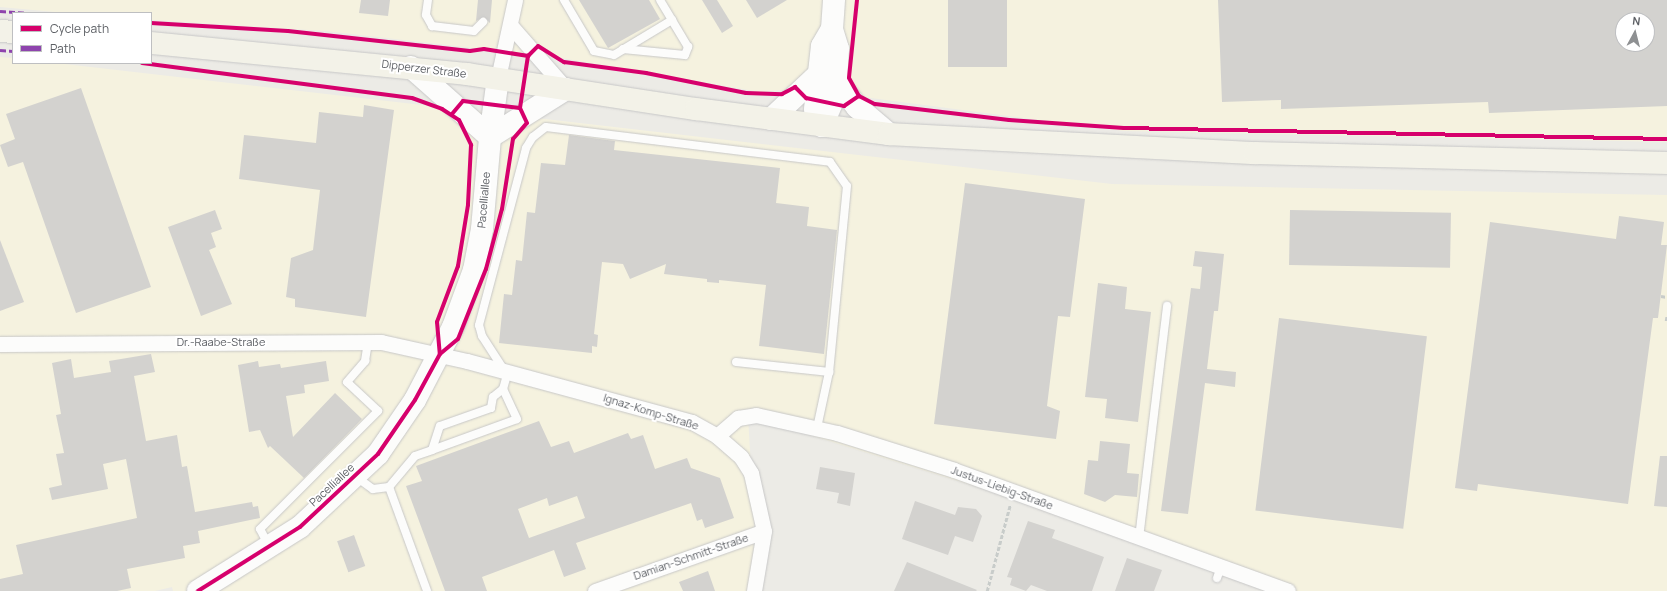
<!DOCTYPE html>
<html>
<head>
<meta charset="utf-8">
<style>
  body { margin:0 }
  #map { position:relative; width:1667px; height:591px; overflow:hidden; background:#ecebe6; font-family:Manrope,sans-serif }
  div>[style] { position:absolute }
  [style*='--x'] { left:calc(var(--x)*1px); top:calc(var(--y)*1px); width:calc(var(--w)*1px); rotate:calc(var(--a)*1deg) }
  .commercial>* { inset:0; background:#f5f2df }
  .building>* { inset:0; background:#d3d2cf; transform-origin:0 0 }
  .path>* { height:2.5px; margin-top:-1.25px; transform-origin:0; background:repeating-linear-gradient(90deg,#c8ccca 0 4px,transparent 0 6px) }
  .roads { filter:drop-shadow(0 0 1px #c7c7c7) drop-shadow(0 0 1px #c7c7c7) }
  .lane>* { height:8px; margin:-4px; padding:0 4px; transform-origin:4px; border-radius:4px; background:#fcfcfb }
  .street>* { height:15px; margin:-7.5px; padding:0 7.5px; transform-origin:7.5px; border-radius:7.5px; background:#fcfcfb }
  .secondary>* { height:22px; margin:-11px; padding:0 11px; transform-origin:11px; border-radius:11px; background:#fcfcfb }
  .primary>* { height:22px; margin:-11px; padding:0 11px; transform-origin:11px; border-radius:11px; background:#f3f2e8 }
  .quiet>* { height:3px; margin-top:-1.5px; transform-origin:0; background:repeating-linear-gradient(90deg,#8e44ad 0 6px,transparent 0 9px) }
  .cycleway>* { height:4px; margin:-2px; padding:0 2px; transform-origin:2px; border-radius:2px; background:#d6006c }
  span { translate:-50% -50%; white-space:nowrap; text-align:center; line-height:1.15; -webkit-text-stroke:4px #fff; paint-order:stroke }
  .street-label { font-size:11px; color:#5c5f64 }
  .legend { position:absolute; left:12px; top:12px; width:140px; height:52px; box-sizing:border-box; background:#fff; border:1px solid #bebfc1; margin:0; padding:5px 7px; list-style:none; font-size:12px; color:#5c5f64 }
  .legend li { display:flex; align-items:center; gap:8px; height:20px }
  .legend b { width:20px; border:1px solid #bebfc1 }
  .north { position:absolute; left:1615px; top:12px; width:40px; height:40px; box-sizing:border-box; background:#fff; border:1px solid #bebfc1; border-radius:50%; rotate:7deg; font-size:11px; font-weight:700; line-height:16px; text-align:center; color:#5c5f64 }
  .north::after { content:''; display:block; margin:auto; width:14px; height:18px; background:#8e9092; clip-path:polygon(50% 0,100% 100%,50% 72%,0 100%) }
</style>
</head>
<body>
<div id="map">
  <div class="commercial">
    <i style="clip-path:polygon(evenodd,0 0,1667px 0,1667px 142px,1124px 131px,863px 97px,785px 90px,760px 92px,561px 58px,325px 31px,151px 20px,151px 13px,66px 13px,0 7px,0 0,1623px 20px,1647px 20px,1647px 44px,1623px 44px,1623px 20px)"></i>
    <i style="clip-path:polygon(0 57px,13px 58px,13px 63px,56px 63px,1112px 184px,1667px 195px,1667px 591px,1275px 591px,1025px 502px,748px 416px,756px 553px,748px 591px,173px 591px,172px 587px,155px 591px,0 591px)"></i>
  </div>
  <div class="building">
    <i style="clip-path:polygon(361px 0,390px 0,388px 16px,359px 13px)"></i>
    <i style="clip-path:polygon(478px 0,492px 0,490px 23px,484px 17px,476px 21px)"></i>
    <i style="clip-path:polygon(579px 0,649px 0,660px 19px,608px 48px)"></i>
    <i style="clip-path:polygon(702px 0,717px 0,733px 26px,722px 33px)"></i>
    <i style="clip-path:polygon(746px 0,787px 0,757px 18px)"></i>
    <i style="left:948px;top:0;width:59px;height:67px"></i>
    <i style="clip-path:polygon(evenodd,1218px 0,1667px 0,1667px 106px,1489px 113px,1488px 102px,1281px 109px,1281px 100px,1222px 102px,1218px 0,1623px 20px,1647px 20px,1647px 44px,1623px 44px,1623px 20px)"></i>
    <i style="clip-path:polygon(81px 88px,151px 287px,76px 313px,23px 162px,8px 167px,0 145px,15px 139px,6px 114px)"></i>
    <i style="clip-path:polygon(364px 105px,394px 110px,366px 317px,295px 307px,295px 299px,286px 297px,291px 258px,313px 250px,320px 190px,239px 179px,244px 135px,316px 143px,319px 112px,363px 117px)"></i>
    <i style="clip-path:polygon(569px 135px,615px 141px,614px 150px,780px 168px,776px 203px,809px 207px,807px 226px,837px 230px,824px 354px,759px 346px,766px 285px,719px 280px,719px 283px,707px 282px,707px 279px,664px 274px,666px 264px,630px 279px,623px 264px,602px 262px,594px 334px,598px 335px,597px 347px,592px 346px,592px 353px,499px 343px,504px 294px,512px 295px,516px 260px,522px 261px,527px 212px,535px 213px,541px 163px,565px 165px)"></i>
    <i style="clip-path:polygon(965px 183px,1085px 199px,1070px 317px,1058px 316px,1047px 406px,1060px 411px,1056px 439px,934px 424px)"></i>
    <i style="clip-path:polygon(215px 210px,222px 229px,211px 233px,216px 247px,209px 250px,232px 304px,201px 316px,168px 227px)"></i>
    <i style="left:1290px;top:210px;width:161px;height:55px;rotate:1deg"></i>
    <i style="clip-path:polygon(1619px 216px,1664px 222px,1661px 245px,1667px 245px,1658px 318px,1653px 318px,1628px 504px,1478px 484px,1477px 491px,1455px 488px,1490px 222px,1616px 239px)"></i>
    <i style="clip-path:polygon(0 240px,24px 302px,0 311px)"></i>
    <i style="clip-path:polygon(1195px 251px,1224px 254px,1218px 311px,1214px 311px,1207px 369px,1236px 372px,1235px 387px,1205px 383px,1188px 514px,1161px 511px,1191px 288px,1200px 289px,1202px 267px,1193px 266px)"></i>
    <i style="clip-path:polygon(1098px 283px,1127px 287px,1125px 309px,1151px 312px,1138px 422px,1105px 418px,1107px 399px,1085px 397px)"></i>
    <i style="left:1279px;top:318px;width:149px;height:194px;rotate:7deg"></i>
    <i style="clip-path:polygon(151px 354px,155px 372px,134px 376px,146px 441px,177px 435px,182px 467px,187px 466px,195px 512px,252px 502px,253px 507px,258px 506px,260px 518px,198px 531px,200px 543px,183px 546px,185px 558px,127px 569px,131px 588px,117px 591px,0 591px,0 579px,23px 574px,16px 545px,137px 518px,126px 459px,103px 464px,108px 489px,52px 500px,49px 488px,62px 485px,56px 454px,64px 453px,56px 415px,61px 414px,52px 363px,71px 359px,74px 378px,111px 372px,109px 361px)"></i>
    <i style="clip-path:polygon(258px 361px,259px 367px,280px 364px,281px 368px,326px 361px,329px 381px,304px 385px,305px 393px,286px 396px,293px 437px,335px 393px,362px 419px,304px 478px,270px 446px,268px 448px,260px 430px,249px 432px,238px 365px)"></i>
    <i style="clip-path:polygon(evenodd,539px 421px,551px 447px,569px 441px,574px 453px,628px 433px,631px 439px,643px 435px,655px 469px,687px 458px,691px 468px,720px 478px,734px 518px,705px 528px,702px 519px,697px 521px,691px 503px,576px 543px,586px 569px,564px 577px,554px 550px,482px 577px,487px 591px,445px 591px,406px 486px,422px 481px,416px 466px,539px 421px,577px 496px,585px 518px,529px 538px,518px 509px,547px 498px,549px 506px,577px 496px)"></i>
    <i style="clip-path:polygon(1100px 441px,1130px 444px,1127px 473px,1139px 474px,1137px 497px,1115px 495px,1105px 502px,1084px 494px,1088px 460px,1098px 461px)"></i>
    <i style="clip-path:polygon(1660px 456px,1667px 456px,1667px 507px,1654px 506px)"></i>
    <i style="clip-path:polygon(820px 467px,855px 473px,850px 506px,837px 503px,839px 493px,816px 489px)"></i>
    <i style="clip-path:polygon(915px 501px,955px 515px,958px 507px,976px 509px,982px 516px,973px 542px,955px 536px,948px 555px,902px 539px)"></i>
    <i style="clip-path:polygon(1028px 521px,1055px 530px,1052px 538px,1104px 557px,1092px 591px,1047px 591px,1031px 585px,1026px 591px,1010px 585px,1012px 578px,1007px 577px)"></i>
    <i style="left:354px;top:535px;width:33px;height:18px;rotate:70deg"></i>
    <i style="clip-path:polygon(1127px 558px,1162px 570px,1154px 591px,1115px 591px)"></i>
    <i style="clip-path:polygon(907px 562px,977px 590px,976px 591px,894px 591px)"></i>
    <i style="clip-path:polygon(708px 571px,715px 591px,683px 591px,679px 582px)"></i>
  </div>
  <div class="path">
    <i style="--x:1661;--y:296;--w:6;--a:9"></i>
    <i style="--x:1666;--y:321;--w:6;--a:-81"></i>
    <i style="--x:987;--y:591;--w:89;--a:-75"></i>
  </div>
  <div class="roads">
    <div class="lane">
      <i style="--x:428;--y:0;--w:15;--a:98"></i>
      <i style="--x:426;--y:15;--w:13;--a:61"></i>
      <i style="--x:432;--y:26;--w:42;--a:6.8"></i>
      <i style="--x:474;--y:31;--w:13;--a:-45"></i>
      <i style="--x:564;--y:0;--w:59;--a:59.5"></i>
      <i style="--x:594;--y:51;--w:20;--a:11"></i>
      <i style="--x:614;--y:55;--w:68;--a:-31.1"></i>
      <i style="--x:672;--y:20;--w:23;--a:-121"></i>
      <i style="--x:623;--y:49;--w:62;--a:5.5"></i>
      <i style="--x:685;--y:55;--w:9;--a:-69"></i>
      <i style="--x:688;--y:47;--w:31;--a:-121"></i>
      <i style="--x:736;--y:362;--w:94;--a:6.1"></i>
      <i style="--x:829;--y:372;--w:57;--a:102.1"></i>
      <i style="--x:504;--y:370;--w:40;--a:-122.9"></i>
      <i style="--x:482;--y:336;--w:11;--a:-105"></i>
      <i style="--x:479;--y:325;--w:183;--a:-75.1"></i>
      <i style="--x:526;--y:148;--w:13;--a:-58"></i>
      <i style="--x:533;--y:137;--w:16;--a:-38"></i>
      <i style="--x:546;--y:127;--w:286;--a:7"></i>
      <i style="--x:830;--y:162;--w:29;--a:55"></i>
      <i style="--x:847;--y:186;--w:187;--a:95.5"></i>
      <i style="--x:432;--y:450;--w:90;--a:-20"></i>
      <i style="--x:517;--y:419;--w:33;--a:-115"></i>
      <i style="--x:355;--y:476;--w:22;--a:36"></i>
      <i style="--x:373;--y:489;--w:16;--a:-7"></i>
      <i style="--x:389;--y:487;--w:40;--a:-50"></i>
      <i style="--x:415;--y:456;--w:18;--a:-19"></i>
      <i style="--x:432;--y:450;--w:25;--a:-72"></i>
      <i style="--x:440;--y:426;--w:54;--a:-19.4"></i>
      <i style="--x:491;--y:408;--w:11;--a:-80"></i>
      <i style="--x:493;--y:397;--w:13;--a:-39"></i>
      <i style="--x:503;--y:389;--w:18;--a:-74"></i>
      <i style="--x:389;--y:487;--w:111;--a:69.9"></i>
      <i style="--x:1139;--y:538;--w:234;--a:-83.1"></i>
      <i style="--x:269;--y:546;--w:19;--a:-118"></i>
      <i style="--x:260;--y:529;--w:167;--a:-45"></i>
      <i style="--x:378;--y:411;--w:42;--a:-136.9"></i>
      <i style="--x:347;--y:382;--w:28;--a:-49"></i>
      <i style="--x:365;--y:361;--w:20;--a:-81"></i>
      <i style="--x:1217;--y:578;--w:12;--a:-70"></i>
    </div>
    <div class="street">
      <i style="--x:510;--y:25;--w:85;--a:48.8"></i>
      <i style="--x:498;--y:78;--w:80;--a:-77.7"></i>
      <i style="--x:0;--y:344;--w:381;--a:-0.3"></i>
      <i style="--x:381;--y:342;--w:88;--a:12.5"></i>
      <i style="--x:467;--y:361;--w:233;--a:15.2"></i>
      <i style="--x:692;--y:422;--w:29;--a:29"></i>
      <i style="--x:717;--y:436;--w:32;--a:41"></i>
      <i style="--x:741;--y:457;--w:19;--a:58"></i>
      <i style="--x:751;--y:473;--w:59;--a:77.4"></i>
      <i style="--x:764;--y:531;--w:61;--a:99.5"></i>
      <i style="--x:717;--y:436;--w:28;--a:-41"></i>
      <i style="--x:738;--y:418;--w:18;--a:-9"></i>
      <i style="--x:756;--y:415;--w:83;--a:12.5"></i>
      <i style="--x:837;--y:433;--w:123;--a:17.5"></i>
      <i style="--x:954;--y:470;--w:355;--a:19.9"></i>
      <i style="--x:595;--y:591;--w:179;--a:-19.5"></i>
    </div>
    <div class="secondary">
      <i style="--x:411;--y:67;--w:106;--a:41.5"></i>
      <i style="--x:836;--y:81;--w:33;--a:51"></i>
      <i style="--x:857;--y:107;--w:42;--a:40.2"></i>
      <i style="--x:771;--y:119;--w:66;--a:-43.2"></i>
      <i style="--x:822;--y:126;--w:33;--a:-67"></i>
      <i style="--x:835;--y:96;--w:47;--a:-86.3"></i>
      <i style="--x:838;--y:49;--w:21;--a:-107"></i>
      <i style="--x:832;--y:29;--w:29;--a:-86"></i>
      <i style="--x:822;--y:126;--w:18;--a:-112"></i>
      <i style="--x:815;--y:109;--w:63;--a:-83.7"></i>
      <i style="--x:822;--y:46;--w:20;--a:-60"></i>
      <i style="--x:490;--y:137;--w:90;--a:-32.3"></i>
      <i style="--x:198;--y:591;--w:120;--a:-32.1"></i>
      <i style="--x:300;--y:527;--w:107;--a:-43.1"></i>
      <i style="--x:378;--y:454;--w:65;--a:-55.6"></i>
      <i style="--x:415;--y:400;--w:82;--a:-62.5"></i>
      <i style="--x:453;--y:327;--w:61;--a:-69.8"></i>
      <i style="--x:474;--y:270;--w:42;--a:-79"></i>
      <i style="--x:482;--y:229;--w:92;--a:-85"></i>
      <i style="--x:490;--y:137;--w:60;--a:-82.3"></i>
    </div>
    <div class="primary">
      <i style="--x:0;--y:31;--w:13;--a:4"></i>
      <i style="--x:151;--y:43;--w:318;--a:5.6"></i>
      <i style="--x:467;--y:74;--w:232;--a:8.7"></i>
      <i style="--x:696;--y:109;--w:195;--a:7.4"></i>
      <i style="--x:889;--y:134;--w:366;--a:3"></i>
      <i style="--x:1255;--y:153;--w:412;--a:1.4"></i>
    </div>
  </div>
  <div class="quiet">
    <i style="--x:0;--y:11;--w:26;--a:4"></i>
    <i style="--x:0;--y:50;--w:13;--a:4"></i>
  </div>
  <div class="cycleway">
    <i style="--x:857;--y:0;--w:78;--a:95.9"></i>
    <i style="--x:849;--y:78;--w:21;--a:61"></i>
    <i style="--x:859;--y:96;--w:18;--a:27"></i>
    <i style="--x:875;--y:104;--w:135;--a:6.8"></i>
    <i style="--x:1009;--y:120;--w:115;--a:4"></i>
    <i style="--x:1124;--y:128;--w:543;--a:1.16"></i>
    <i style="--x:151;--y:23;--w:137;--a:3.3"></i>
    <i style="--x:288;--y:31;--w:183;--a:6.3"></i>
    <i style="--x:470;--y:51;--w:14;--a:-8"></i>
    <i style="--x:484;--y:49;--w:45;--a:9"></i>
    <i style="--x:142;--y:63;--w:272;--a:7.4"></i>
    <i style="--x:412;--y:98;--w:32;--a:20"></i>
    <i style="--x:442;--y:109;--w:20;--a:33"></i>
    <i style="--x:459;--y:120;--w:28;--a:64"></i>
    <i style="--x:471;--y:145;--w:60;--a:92.9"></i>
    <i style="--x:468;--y:205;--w:62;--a:99.3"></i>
    <i style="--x:458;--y:266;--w:60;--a:110.6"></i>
    <i style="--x:437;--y:322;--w:32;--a:85"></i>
    <i style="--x:452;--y:114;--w:17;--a:-50"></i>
    <i style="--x:463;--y:101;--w:57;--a:7"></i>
    <i style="--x:198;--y:591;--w:120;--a:-32.1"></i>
    <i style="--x:300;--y:527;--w:107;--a:-43.1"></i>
    <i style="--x:378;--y:454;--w:65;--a:-55.6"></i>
    <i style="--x:415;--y:400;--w:52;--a:-61.5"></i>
    <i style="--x:440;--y:354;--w:23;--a:-40"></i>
    <i style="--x:458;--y:339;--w:75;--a:-68.2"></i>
    <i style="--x:486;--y:269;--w:62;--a:-75.1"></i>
    <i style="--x:502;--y:209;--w:71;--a:-81.1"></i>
    <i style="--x:513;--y:139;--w:21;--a:-49"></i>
    <i style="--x:527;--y:123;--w:17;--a:-115"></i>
    <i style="--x:520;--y:108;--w:53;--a:-81.3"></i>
    <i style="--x:528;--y:56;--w:14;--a:-45"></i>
    <i style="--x:538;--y:46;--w:31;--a:32"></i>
    <i style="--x:564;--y:62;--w:83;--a:7.6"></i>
    <i style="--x:646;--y:73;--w:102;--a:11.3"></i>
    <i style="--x:746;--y:93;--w:36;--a:2"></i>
    <i style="--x:782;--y:94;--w:15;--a:-28"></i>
    <i style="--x:795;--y:87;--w:16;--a:45"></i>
    <i style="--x:806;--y:98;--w:39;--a:12"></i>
    <i style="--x:844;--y:106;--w:18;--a:-34"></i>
  </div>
  <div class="street-label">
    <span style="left:424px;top:69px;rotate:7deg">Dipperzer Straße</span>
    <span style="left:484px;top:200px;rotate:-85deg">Pacelliallee</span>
    <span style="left:221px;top:342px">Dr.-Raabe-Straße</span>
    <span style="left:651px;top:412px;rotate:17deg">Ignaz-Komp-Straße</span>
    <span style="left:332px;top:485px;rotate:-43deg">Pacelliallee</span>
    <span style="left:1002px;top:488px;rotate:20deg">Justus-Liebig-Straße</span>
    <span style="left:691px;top:557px;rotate:-19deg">Damian-Schmitt-Straße</span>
  </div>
  <ul class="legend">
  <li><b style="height:5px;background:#d6006c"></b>Cycle path</li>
  <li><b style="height:5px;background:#8e44ad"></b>Path</li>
  </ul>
  <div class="north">N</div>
</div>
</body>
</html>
